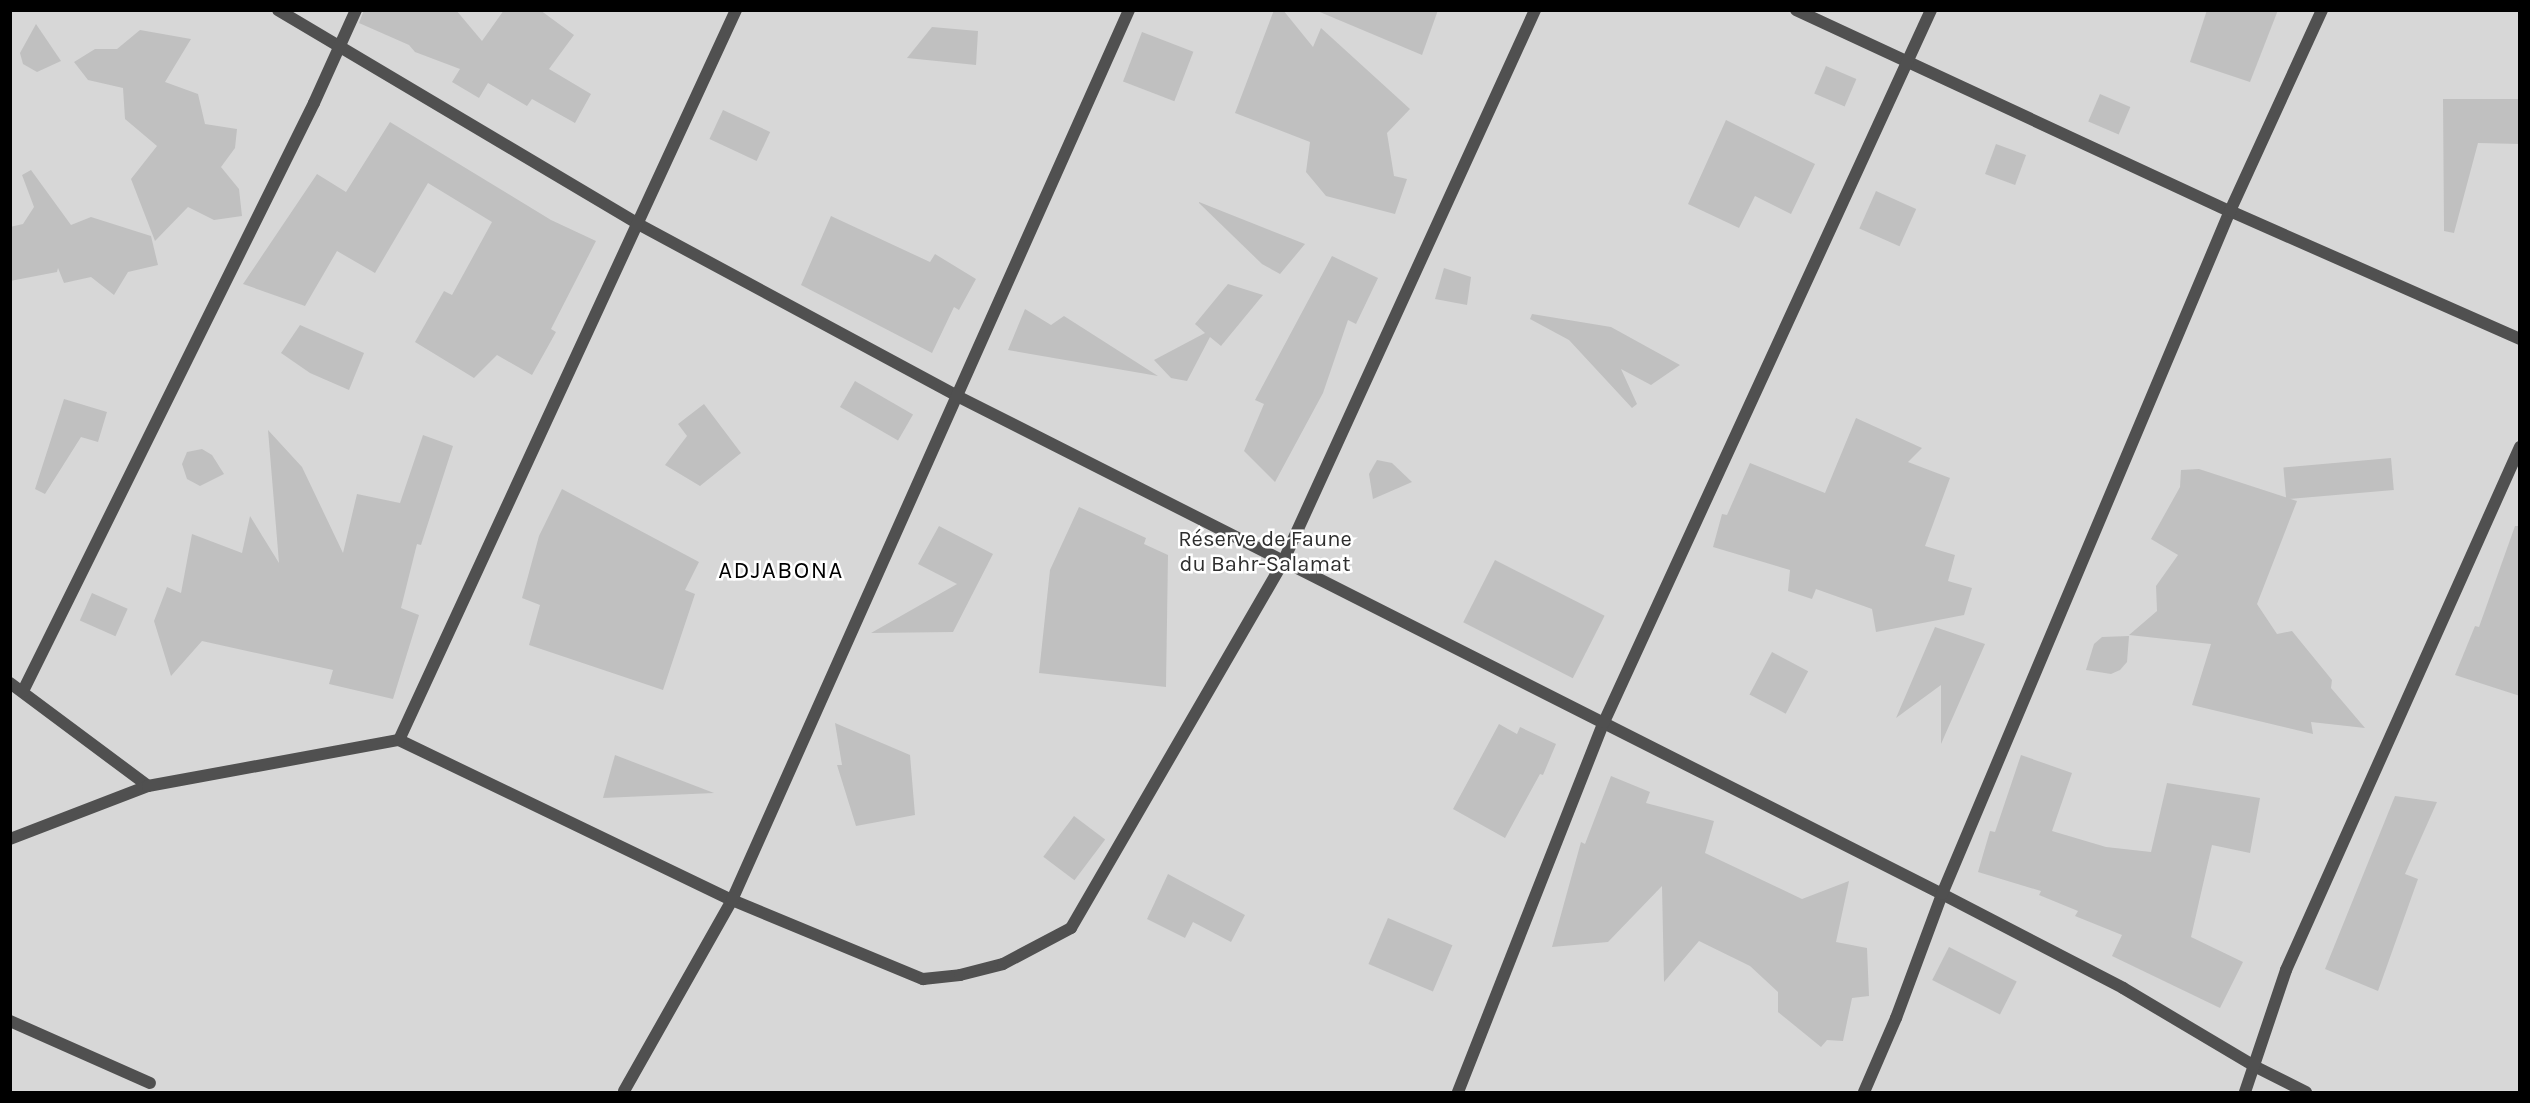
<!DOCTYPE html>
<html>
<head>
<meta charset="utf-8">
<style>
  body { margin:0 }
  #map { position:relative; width:2530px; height:1103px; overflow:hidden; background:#fff; font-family:Karla,sans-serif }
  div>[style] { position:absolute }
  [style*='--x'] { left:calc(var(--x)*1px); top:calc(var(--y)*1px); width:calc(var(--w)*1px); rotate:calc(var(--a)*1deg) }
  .green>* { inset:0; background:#d7d7d7; transform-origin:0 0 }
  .building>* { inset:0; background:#c0c0c0; transform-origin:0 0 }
  .service>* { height:12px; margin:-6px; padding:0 6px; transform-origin:6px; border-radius:6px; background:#505050 }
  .minor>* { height:12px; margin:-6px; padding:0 6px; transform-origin:6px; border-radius:6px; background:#505050 }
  span { translate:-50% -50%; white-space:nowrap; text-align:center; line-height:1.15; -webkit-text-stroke:5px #fff; paint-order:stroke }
  .park-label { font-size:22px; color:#2e2e2e }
  .neighbourhood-label { font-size:24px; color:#000; letter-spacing:1.5px }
  .frame { position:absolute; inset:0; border:12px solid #000; pointer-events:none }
</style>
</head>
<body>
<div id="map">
  <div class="green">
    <i style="left:11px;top:11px;width:2508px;height:1081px"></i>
  </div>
  <div class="building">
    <i style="clip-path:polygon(364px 10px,456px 10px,482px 41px,504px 10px,540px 10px,574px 35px,549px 69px,591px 94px,575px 123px,532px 99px,527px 106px,488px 83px,479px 98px,452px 82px,460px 69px,415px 52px,409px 45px,359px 23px)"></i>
    <i style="clip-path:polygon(1274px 10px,1283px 10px,1313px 47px,1321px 28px,1410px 109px,1387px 133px,1394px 176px,1407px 179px,1395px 214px,1326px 196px,1306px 172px,1310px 142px,1235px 113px)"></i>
    <i style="clip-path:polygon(1315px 10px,1438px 10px,1422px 55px)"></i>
    <i style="clip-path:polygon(2207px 10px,2278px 10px,2250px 82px,2190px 62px)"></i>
    <i style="clip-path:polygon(36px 24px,61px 61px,37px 72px,23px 64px,20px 53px)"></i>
    <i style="clip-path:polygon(932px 27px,978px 31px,976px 65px,907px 58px)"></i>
    <i style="clip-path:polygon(140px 30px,191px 39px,165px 82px,198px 94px,205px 124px,237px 129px,235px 148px,221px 167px,239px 189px,242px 216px,214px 220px,188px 207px,155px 241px,131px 179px,157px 146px,125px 119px,123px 88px,88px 80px,74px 62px,95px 49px,117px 49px)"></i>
    <i style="left:1142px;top:32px;width:55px;height:53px;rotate:21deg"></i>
    <i style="left:1826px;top:66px;width:33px;height:30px;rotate:23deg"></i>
    <i style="left:2100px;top:94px;width:33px;height:30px;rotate:23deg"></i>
    <i style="clip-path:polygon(2443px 99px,2520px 99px,2520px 144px,2478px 143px,2454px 233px,2444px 231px)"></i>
    <i style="left:723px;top:110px;width:52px;height:32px;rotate:25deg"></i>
    <i style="clip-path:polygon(1726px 120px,1815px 164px,1791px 214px,1755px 196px,1739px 228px,1688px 204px)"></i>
    <i style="clip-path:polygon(390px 122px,551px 220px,596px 241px,551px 329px,556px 332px,532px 375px,497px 355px,474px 378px,415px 342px,444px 291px,452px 295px,492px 222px,428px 183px,375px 273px,337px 251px,305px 306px,243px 284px,317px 174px,346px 192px)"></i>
    <i style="left:1996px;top:144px;width:32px;height:32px;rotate:20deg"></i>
    <i style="clip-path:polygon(31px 170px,71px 225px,91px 217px,151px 236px,158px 265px,128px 272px,114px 295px,91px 277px,64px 283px,58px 268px,57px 272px,10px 281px,10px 227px,23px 224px,34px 207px,22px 175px)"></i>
    <i style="left:1876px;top:191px;width:44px;height:41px;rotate:24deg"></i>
    <i style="clip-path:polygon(1199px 203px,1199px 202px,1305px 244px,1280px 274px,1262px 264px)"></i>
    <i style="clip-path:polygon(831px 216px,930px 262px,935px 254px,976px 279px,959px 310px,954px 307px,932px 353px,801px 285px)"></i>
    <i style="clip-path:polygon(1332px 256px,1378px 278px,1356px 324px,1348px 320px,1323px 393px,1275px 482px,1244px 451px,1264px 404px,1255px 400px)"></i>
    <i style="clip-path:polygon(1444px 268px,1471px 277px,1467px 305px,1435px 299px)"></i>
    <i style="clip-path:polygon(1228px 284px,1263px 295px,1221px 346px,1210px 337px,1187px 381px,1171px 378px,1154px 360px,1205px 333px,1195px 324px)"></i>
    <i style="clip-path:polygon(1025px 309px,1051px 325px,1064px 316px,1158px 376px,1008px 350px)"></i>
    <i style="clip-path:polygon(1532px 314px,1611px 327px,1680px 365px,1651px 385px,1621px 369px,1637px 404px,1632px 408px,1569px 340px,1530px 319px)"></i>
    <i style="clip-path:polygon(300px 325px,364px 353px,349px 390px,310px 373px,281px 353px)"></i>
    <i style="left:855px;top:381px;width:67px;height:30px;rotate:30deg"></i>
    <i style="clip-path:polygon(64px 399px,107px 412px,98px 442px,81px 437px,45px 494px,35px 489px)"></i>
    <i style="clip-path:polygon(704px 404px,741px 453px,700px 486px,665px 465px,687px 436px,678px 424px)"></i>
    <i style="clip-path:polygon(1856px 418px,1922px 448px,1908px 462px,1950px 478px,1925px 546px,1955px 555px,1948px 581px,1972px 588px,1964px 615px,1876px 632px,1872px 609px,1816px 589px,1812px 599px,1788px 591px,1790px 570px,1713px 547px,1722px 514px,1727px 515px,1750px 463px,1825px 493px)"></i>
    <i style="clip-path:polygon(268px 430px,302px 467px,343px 553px,357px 494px,400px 503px,423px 435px,453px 446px,421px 545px,417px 544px,401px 608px,419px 615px,393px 699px,329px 684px,333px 670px,202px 641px,171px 676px,154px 621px,167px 587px,181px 593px,192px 534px,242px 553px,250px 516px,279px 563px)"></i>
    <i style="clip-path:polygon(202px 449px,212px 455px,224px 474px,200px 486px,187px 479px,182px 464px,187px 452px)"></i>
    <i style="left:2391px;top:458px;width:32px;height:108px;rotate:85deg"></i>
    <i style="clip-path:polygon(1377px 460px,1392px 463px,1412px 482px,1373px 499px,1369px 474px)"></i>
    <i style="clip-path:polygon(2199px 469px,2297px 501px,2257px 604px,2277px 634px,2292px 631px,2332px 680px,2331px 688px,2365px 728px,2311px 722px,2313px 734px,2192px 705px,2211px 644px,2129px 635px,2157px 611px,2156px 586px,2178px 555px,2151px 539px,2180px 487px,2181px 470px)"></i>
    <i style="clip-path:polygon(562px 489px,699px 562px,685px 590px,695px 594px,663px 690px,529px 645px,540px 605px,522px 598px,539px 536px)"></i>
    <i style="clip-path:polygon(1079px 507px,1146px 538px,1144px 544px,1168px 555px,1166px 687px,1039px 673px,1050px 570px)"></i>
    <i style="clip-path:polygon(939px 526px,993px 554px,953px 632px,871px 633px,957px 584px,918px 564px)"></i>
    <i style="clip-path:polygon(2515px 526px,2520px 526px,2520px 696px,2455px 675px,2475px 626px,2479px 627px)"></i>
    <i style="left:1495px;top:560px;width:123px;height:70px;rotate:27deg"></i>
    <i style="left:92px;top:593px;width:39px;height:30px;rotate:24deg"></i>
    <i style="clip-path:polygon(1935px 627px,1985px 644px,1941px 744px,1941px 685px,1896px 718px)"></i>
    <i style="clip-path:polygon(2129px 636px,2127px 662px,2120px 670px,2111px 674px,2086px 670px,2094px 644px,2102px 637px)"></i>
    <i style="left:1772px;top:652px;width:41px;height:48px;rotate:28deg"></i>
    <i style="clip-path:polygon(835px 723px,910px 755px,915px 815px,856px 826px,837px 765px,842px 765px)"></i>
    <i style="clip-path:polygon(1499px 724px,1517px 734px,1520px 727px,1556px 744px,1543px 775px,1540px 774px,1505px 838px,1453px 809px)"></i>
    <i style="clip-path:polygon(615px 755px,714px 793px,603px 798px)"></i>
    <i style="clip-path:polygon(2021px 755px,2072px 773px,2052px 831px,2106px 847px,2151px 852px,2167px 783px,2260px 798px,2250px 853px,2212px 845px,2191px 937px,2243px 962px,2220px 1008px,2112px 956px,2122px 935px,2075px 916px,2078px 911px,2039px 895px,2041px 891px,1978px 872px,1990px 831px,1995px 832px)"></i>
    <i style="clip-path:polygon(1611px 776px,1650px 792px,1646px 803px,1714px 821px,1705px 853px,1802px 899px,1849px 881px,1836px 942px,1867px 948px,1869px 996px,1852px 998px,1843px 1041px,1827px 1040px,1821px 1047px,1778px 1012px,1778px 992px,1750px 966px,1699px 941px,1664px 982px,1662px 886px,1608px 942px,1552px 947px,1581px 842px,1585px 844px)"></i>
    <i style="clip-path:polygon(2395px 796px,2437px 802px,2405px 874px,2418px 879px,2378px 991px,2325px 969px)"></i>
    <i style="left:1074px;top:816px;width:39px;height:51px;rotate:37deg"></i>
    <i style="clip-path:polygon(1168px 874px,1245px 915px,1231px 942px,1193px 922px,1185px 938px,1147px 919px)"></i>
    <i style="left:1388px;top:918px;width:70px;height:50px;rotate:23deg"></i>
    <i style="left:1949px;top:947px;width:76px;height:37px;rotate:27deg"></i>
  </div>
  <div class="service">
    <i style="--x:624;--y:1091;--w:219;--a:-60.5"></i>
  </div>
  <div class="minor">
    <i style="--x:278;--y:10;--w:421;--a:30.7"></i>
    <i style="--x:640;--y:225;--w:360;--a:28.3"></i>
    <i style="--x:957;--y:396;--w:1104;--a:26.82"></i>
    <i style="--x:1942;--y:894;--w:204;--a:27.4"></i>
    <i style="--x:2123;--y:988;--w:155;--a:30.7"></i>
    <i style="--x:2256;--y:1067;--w:56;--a:26.6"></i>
    <i style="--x:1796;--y:10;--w:478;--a:24.9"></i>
    <i style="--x:2230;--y:211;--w:317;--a:23.8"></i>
    <i style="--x:10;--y:683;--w:172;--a:36.7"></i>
    <i style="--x:23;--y:691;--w:656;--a:-63.67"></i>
    <i style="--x:314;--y:103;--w:102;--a:-65.7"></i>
    <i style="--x:399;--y:740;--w:369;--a:25.7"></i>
    <i style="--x:732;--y:900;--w:207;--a:22.5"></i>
    <i style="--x:923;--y:979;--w:37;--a:-6"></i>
    <i style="--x:960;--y:975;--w:44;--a:-14.3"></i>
    <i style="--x:1003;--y:964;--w:77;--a:-27.9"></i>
    <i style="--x:1071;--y:928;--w:421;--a:-59.9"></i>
    <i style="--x:1282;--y:564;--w:609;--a:-65.45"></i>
    <i style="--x:10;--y:839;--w:148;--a:-21"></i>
    <i style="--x:148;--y:786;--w:255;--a:-10.4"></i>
    <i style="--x:399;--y:740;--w:804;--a:-65.22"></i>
    <i style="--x:732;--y:900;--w:975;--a:-65.96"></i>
    <i style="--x:10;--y:1021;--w:153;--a:23.9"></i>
    <i style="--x:1458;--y:1092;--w:398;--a:-68.5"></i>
    <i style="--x:1604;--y:722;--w:784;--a:-65.33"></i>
    <i style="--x:1864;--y:1092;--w:81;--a:-66.6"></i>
    <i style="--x:1896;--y:1018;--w:132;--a:-69.6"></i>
    <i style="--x:1942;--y:894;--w:741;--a:-67.14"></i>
    <i style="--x:2230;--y:211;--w:221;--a:-65.4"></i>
    <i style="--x:2245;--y:1092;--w:129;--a:-71.4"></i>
    <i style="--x:2286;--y:970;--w:573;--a:-65.9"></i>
  </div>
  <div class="park-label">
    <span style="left:1265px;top:552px">Réserve de Faune<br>du Bahr-Salamat</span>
  </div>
  <div class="neighbourhood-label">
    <span style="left:781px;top:571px">ADJABONA</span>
  </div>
  <div class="frame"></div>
</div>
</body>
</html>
